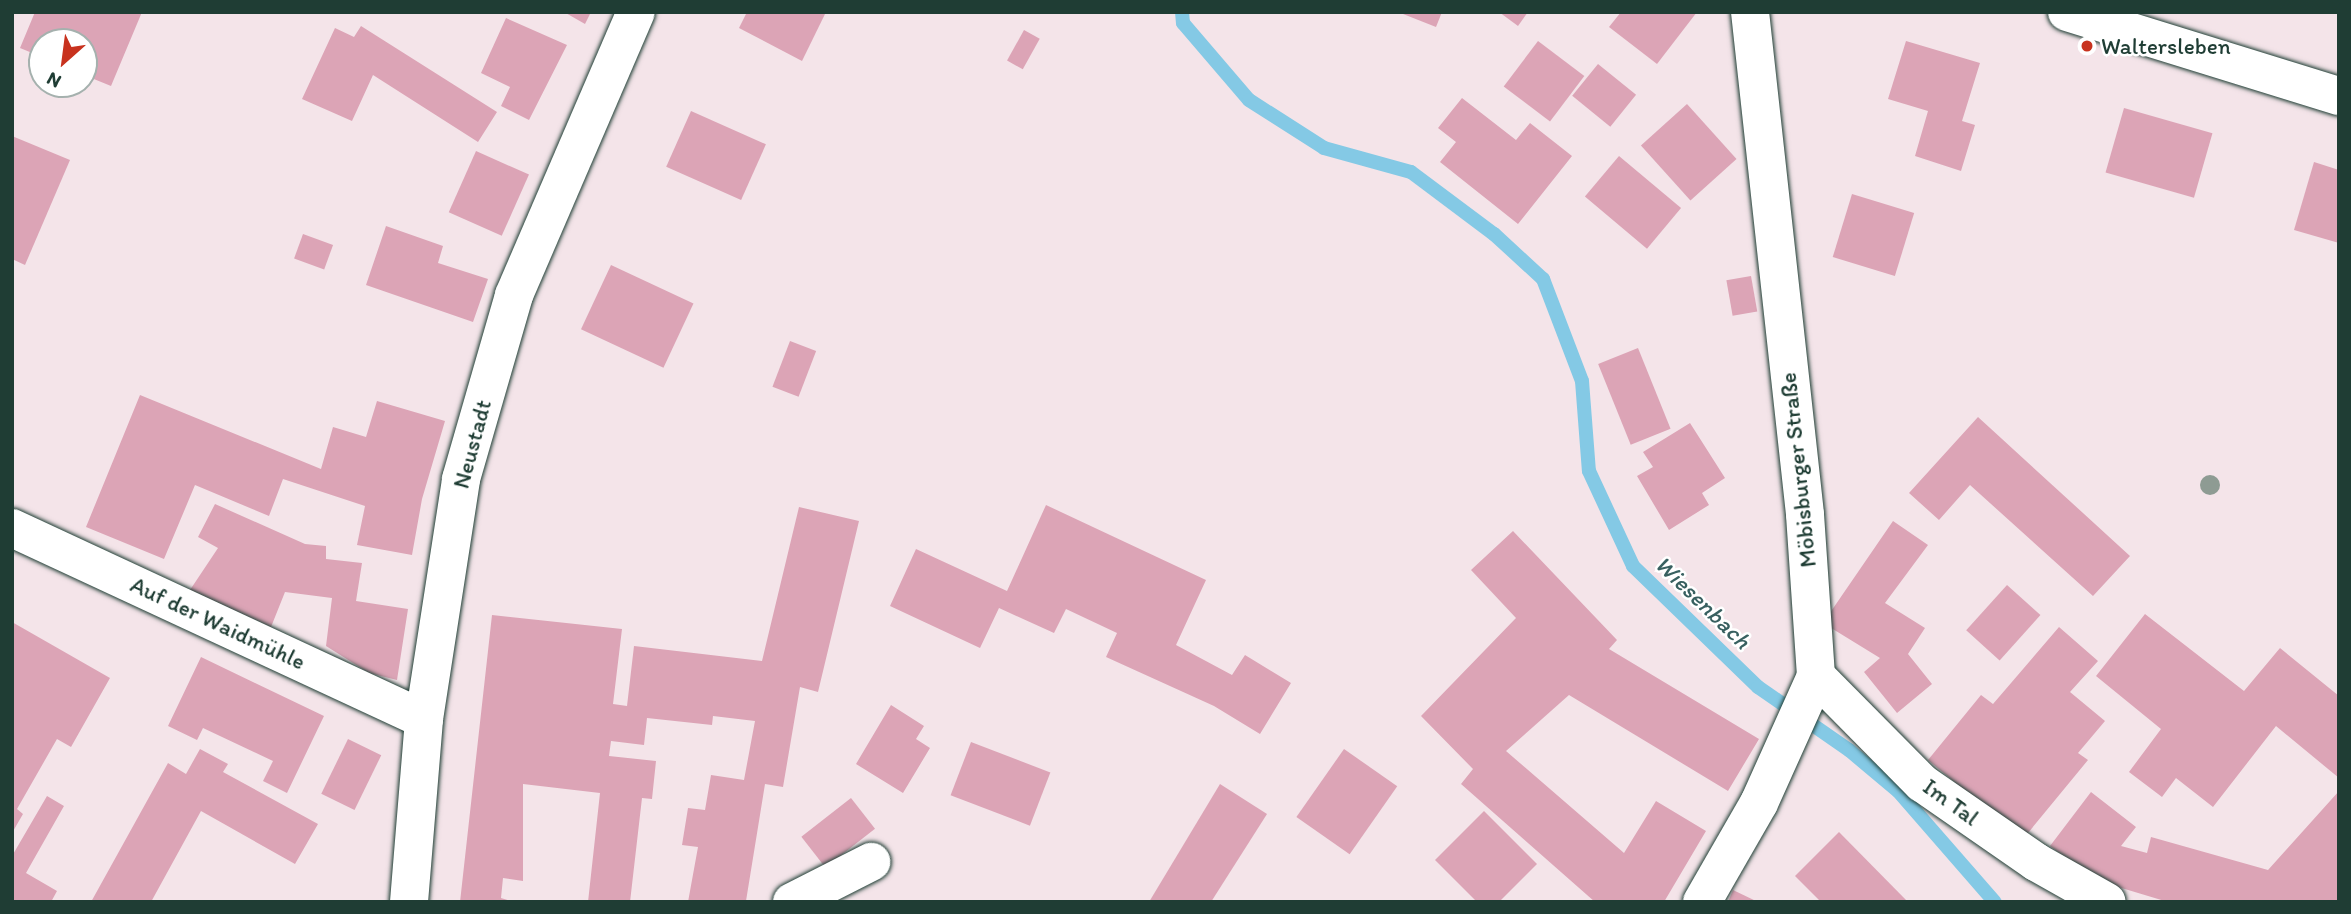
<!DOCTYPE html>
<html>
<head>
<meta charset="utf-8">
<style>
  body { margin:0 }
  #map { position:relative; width:2351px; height:914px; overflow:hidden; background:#f4e4e9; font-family:Itim,sans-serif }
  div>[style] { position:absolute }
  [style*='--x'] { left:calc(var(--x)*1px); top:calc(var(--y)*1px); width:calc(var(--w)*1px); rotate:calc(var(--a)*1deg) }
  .stream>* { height:14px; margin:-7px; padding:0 7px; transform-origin:7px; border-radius:7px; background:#84c9e5 }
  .building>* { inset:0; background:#dca4b6; transform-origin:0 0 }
  .roads { filter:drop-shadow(0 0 2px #1f3d34) drop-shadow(0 0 2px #1f3d34) }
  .minor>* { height:38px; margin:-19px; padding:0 19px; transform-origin:19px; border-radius:19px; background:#fff }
  .trees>* { width:20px; height:20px; margin:-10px; border-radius:50%; background:#8e9b93 }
  .dots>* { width:19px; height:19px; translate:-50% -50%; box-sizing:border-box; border:4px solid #fff; border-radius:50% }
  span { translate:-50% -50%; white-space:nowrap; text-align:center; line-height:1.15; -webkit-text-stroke:5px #fff; paint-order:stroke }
  .poi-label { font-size:23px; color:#1f3d34 }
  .left { translate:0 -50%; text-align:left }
  .street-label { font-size:23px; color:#1f3d34 }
  .water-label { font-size:24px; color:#386060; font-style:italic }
  .frame { position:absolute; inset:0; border:14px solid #1f3d34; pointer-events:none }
  .north { position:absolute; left:28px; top:28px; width:70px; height:70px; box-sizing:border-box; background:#fff; border:2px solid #a5b1ae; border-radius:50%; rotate:208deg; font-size:19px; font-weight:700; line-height:28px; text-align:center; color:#1f3d34 }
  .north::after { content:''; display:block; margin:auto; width:24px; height:32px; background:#c8321e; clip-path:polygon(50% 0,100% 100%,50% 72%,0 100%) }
</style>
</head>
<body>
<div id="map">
  <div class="stream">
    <i style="--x:1182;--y:12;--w:11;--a:85"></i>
    <i style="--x:1183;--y:23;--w:101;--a:49.4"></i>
    <i style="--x:1249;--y:100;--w:89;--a:32.6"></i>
    <i style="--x:1324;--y:148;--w:90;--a:15.4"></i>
    <i style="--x:1411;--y:172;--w:104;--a:36.8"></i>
    <i style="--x:1494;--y:234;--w:67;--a:42.6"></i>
    <i style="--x:1543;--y:279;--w:109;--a:69.1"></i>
    <i style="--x:1582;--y:381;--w:90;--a:85.6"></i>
    <i style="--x:1589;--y:471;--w:105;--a:65.1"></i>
    <i style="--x:1633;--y:566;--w:174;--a:44.1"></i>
    <i style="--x:1758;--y:687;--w:111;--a:34.7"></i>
    <i style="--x:1849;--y:750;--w:64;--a:39.9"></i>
    <i style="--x:1898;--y:791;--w:147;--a:48.9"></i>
  </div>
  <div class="building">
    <i style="clip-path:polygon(35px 12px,142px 12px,111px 86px,84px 75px,84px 42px,42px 42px,42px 57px,20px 48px)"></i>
    <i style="clip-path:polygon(564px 12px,591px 12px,585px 24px)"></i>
    <i style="clip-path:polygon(747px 12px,826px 12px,802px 61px,739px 28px)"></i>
    <i style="clip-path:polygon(1398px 12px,1442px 12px,1436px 27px)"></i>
    <i style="clip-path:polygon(1499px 12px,1528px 12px,1518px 26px)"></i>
    <i style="clip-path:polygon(1621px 12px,1697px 12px,1657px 64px,1609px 27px)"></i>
    <i style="clip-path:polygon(506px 18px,567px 45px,529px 120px,501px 106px,510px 87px,481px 73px)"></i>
    <i style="clip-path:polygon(361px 26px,497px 112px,478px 142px,373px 75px,352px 121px,302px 99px,335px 28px,354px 37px)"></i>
    <i style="left:1024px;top:30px;width:18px;height:35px;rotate:29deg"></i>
    <i style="left:1538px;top:41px;width:58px;height:57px;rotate:37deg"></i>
    <i style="clip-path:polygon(1906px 41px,1980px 63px,1962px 121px,1975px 125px,1961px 171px,1915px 156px,1928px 111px,1888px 99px)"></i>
    <i style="left:1598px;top:64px;width:49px;height:41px;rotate:39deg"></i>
    <i style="clip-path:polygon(1462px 98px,1516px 140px,1530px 123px,1572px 156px,1518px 224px,1440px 162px,1456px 142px,1438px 128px)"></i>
    <i style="left:1687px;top:104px;width:74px;height:62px;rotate:48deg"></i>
    <i style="left:2124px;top:108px;width:92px;height:67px;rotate:16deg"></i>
    <i style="left:691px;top:111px;width:82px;height:61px;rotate:24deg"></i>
    <i style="clip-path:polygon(12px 136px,70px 160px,25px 265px,12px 259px)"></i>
    <i style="left:476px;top:151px;width:58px;height:67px;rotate:24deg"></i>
    <i style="left:1619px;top:156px;width:81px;height:53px;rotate:40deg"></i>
    <i style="clip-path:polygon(2314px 162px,2339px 170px,2339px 243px,2294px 230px)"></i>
    <i style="left:1852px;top:194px;width:65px;height:66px;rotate:17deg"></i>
    <i style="clip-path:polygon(386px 226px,443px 246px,438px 263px,488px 279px,473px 322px,366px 285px)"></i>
    <i style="left:303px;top:234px;width:32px;height:26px;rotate:20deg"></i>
    <i style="left:611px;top:265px;width:91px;height:71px;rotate:25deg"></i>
    <i style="left:1751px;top:276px;width:36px;height:25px;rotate:80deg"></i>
    <i style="left:790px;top:341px;width:28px;height:49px;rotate:21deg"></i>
    <i style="left:1638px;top:348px;width:87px;height:43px;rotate:68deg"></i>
    <i style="clip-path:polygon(140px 395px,321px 469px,333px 427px,366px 437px,377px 401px,445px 421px,422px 499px,412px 555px,357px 545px,365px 506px,283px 479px,269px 516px,195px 485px,164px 559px,86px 527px)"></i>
    <i style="clip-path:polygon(1978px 417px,2130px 556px,2093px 596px,1970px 485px,1939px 520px,1909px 493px)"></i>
    <i style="clip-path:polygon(1690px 423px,1725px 478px,1702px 493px,1709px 505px,1669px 530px,1637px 476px,1653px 467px,1643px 452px)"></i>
    <i style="clip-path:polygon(215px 504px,305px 544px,326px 546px,326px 559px,362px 563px,356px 601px,408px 609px,397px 680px,369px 673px,326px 646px,332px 598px,285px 592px,271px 627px,190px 590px,218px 548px,198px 537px)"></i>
    <i style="clip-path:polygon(1046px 505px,1206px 580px,1176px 645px,1232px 675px,1245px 655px,1291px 683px,1260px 734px,1214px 706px,1106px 657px,1117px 633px,1066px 609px,1054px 633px,999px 608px,980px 648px,890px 606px,916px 549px,1007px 591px)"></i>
    <i style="clip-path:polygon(799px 507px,859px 521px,818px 692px,800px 687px,783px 787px,765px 784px,746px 901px,688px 902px,698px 847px,682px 845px,688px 808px,705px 810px,711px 775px,744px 780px,755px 721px,713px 716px,712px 725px,647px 718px,644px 745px,611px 741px,609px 756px,656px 761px,652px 799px,642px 798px,630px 902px,588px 902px,600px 793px,523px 784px,523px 881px,503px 878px,501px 898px,514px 902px,460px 902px,492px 615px,622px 629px,613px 704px,627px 706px,634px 646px,762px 661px)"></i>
    <i style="clip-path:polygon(1893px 521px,1928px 545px,1885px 603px,1925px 628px,1908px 654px,1932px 684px,1897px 713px,1864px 672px,1880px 658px,1823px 623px)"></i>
    <i style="clip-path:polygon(1513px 531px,1617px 640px,1609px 649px,1759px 739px,1728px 791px,1569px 695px,1506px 751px,1624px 853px,1656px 801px,1706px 831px,1664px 902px,1595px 902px,1461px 784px,1473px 769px,1421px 716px,1516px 618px,1471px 570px)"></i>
    <i style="left:2007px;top:585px;width:45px;height:61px;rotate:42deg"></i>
    <i style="clip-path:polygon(2145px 614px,2244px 691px,2280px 648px,2339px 696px,2339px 778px,2276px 726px,2213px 807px,2176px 778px,2162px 797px,2129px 772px,2161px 729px,2096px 676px)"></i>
    <i style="clip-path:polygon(12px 622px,110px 678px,71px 747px,57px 739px,17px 809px,23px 814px,12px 833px)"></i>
    <i style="clip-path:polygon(2059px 627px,2098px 661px,2070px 692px,2105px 721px,2078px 753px,2088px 760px,2023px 839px,1928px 760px,1981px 695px,1993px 704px)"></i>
    <i style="clip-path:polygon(201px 657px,324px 716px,287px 793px,263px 781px,273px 761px,203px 728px,197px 740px,168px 726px)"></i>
    <i style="clip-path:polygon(891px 705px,924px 726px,916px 739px,930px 748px,903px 793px,856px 764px)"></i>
    <i style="left:348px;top:739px;width:37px;height:61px;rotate:26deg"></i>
    <i style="left:971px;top:742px;width:85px;height:57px;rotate:21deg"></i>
    <i style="clip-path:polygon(200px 749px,228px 764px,223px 772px,318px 824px,295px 864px,201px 811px,151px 902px,91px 902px,168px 763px,186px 774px)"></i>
    <i style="left:1344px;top:749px;width:65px;height:83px;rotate:35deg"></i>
    <i style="clip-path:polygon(1220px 784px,1267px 814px,1211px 902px,1149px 902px)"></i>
    <i style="clip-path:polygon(2339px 791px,2339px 902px,2168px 902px,2095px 880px,2050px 846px,2091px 792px,2136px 827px,2121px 846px,2147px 853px,2151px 837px,2268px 870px)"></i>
    <i style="clip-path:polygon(47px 796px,64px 806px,26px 873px,57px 891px,51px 902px,17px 902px,12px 899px,12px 856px)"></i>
    <i style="left:851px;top:798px;width:39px;height:63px;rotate:52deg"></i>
    <i style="clip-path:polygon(1484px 811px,1537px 864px,1499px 902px,1477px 902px,1435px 860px)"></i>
    <i style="clip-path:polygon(1839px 832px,1908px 902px,1821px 902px,1795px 876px)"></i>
    <i style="clip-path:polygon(1733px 890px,1758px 902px,1728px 902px)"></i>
  </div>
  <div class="roads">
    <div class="minor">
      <i style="--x:2067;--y:12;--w:285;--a:17.2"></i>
      <i style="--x:12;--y:528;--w:454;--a:24.9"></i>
      <i style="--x:1816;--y:676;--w:151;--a:45.3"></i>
      <i style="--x:1922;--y:783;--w:139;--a:34.7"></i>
      <i style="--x:2036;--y:862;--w:81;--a:29.4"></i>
      <i style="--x:409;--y:902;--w:184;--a:-85.3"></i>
      <i style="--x:424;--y:719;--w:243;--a:-81.2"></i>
      <i style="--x:461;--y:479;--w:191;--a:-73.9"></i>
      <i style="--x:514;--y:295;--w:308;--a:-66.7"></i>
      <i style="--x:792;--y:902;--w:89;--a:-26.9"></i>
      <i style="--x:1702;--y:902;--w:114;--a:-60.1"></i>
      <i style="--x:1759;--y:803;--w:139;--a:-65.8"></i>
      <i style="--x:1816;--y:676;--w:162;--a:-93.9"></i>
      <i style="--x:1805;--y:514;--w:505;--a:-96.25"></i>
    </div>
  </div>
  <div class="trees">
    <i style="left:2210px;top:485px"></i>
  </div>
  <div class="dots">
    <i style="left:2087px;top:46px;background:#c8321e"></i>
  </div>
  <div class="poi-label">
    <span class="left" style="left:2101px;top:46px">Waltersleben</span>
  </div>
  <div class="street-label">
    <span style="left:472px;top:444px;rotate:-75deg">Neustadt</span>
    <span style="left:1798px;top:470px;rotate:-96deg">Möbisburger Straße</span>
    <span style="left:218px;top:623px;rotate:25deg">Auf der Waidmühle</span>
    <span style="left:1951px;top:802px;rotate:36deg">Im Tal</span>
  </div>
  <div class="water-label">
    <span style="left:1703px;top:602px;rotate:44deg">Wiesenbach</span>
  </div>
  <div class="frame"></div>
  <div class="north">N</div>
</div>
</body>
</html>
